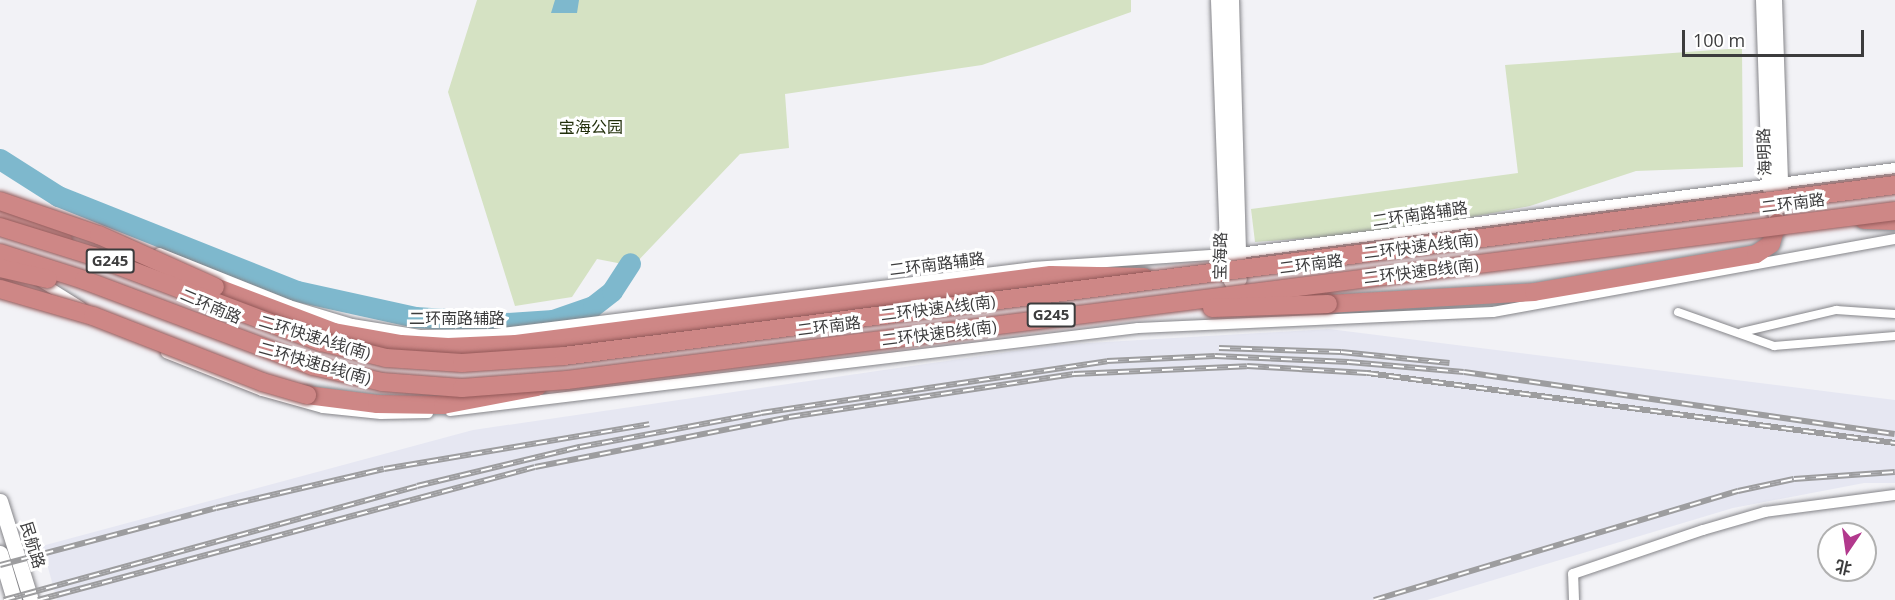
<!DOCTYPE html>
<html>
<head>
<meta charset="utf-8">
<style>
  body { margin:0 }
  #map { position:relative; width:1895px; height:600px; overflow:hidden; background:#f2f2f6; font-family:"Open Sans","Noto Sans SC",sans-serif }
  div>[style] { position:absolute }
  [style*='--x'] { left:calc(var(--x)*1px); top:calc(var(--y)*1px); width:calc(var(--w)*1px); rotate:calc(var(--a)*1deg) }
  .built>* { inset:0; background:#e6e7f2 }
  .green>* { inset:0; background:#d5e2c3 }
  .water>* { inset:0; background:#7eb8cd }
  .river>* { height:21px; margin:-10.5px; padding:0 10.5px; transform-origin:10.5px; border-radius:10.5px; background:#7eb8cd }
  .roads { filter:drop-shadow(0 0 2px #858589) drop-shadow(0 0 2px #858589) }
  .pedestrian>* { height:8px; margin:-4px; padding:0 4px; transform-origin:4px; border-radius:4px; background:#fff }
  .minor>* { height:10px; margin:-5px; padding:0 5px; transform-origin:5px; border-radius:5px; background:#fff }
  .tertiary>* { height:14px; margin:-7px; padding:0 7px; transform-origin:7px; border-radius:7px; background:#fff }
  .secondary>* { height:15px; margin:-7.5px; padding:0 7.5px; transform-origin:7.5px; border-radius:7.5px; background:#fff }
  .primary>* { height:18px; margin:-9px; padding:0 9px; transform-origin:9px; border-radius:9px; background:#daa5a4 }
  .trunk>* { height:18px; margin:-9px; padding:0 9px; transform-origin:9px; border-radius:9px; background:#ce8786 }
  .rail>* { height:6px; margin-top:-3px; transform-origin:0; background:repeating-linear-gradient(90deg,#fff 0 11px,#9d9d9f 0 22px); box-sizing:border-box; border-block:2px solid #9d9d9f }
  .bridges { filter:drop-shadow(0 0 2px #935959) drop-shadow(0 0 2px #935959) }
  .trunk-bridge>* { height:18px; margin:-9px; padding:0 9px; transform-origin:9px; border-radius:9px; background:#ce8786 }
  span { translate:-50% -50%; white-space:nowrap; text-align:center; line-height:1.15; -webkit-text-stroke:6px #fff; paint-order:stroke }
  .shield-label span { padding:2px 4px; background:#fff; border:2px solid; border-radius:4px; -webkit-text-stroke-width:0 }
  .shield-label { font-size:15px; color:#3c3c3d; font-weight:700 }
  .park-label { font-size:16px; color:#222f0b }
  .street-label { font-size:16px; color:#3c3c3d }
  .north { position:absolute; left:1817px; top:522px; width:60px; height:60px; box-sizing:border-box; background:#fff; border:2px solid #b1b1b1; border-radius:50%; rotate:193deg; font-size:16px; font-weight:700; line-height:24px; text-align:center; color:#3c3c3d }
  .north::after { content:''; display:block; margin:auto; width:21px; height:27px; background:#b2398d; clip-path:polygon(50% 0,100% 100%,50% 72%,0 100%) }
  .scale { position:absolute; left:1682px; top:30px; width:182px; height:27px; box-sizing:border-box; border:3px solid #3c3c3d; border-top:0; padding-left:8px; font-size:18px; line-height:21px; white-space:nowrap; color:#3c3c3d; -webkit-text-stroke:4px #fff; paint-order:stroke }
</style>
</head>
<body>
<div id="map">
  <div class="built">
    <i style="clip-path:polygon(1329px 329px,1895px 400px,1895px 483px,1864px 483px,1733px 508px,1427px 600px,57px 600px,42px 546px,473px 430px,1055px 345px)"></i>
  </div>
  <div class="green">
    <i style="clip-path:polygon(477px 0,1131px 0,1131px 12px,982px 65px,785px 94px,789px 148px,740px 154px,633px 266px,597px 259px,572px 297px,515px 306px,448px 92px)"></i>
    <i style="clip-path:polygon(1742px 48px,1743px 167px,1636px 171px,1530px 206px,1392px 232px,1255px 242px,1251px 209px,1518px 173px,1505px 65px)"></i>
  </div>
  <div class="water">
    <i style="clip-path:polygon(555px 0,579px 0,577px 13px,551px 13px)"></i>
  </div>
  <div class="river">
    <i style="--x:0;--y:159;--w:69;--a:32.5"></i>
    <i style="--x:58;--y:196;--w:257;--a:21.7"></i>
    <i style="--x:297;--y:291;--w:121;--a:12.4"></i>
    <i style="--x:415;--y:317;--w:92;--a:3.7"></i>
    <i style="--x:507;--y:323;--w:46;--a:-3.7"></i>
    <i style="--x:553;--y:320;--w:42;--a:-19.3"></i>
    <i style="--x:593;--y:306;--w:24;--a:-38"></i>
    <i style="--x:612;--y:291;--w:33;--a:-57"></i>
  </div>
  <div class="roads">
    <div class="pedestrian">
      <i style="--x:1678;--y:312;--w:102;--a:19.5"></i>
      <i style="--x:1774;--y:346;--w:121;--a:-4.7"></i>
      <i style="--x:1742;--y:332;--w:97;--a:-13.2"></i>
      <i style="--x:1836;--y:310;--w:59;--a:3.9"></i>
    </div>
    <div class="minor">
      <i style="--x:159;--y:253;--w:140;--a:21.8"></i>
      <i style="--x:289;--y:305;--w:66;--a:16.8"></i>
      <i style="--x:352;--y:324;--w:69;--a:9.2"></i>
      <i style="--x:420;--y:335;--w:74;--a:-0.8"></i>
      <i style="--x:494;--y:334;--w:544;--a:-7.07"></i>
      <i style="--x:1034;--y:267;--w:205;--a:-3.9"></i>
      <i style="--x:1239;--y:253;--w:661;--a:-7.38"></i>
      <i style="--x:38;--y:280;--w:51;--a:32.1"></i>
      <i style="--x:166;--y:353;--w:103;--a:21.6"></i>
      <i style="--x:262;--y:391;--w:63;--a:15.6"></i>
      <i style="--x:323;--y:408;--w:58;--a:5.9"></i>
      <i style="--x:381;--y:414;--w:47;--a:-1.2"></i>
      <i style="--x:450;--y:411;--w:693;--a:-6.88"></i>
      <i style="--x:1138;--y:328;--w:355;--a:-2.6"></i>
      <i style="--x:1493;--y:312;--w:409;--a:-10.3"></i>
      <i style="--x:1574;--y:600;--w:26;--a:-92"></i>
      <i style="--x:1573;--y:574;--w:137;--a:-18.7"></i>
      <i style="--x:1703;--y:530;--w:65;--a:-16.2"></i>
      <i style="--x:1765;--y:512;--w:131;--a:-7.5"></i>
    </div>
    <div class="tertiary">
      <i style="--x:1763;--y:0;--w:184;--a:88.1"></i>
      <i style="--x:1769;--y:184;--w:40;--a:78"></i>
      <i style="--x:1775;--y:0;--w:206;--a:88.1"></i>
    </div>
    <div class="secondary">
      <i style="--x:1218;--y:0;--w:275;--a:87.9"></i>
      <i style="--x:1228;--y:275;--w:18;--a:61"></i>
      <i style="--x:1231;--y:0;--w:279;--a:88.4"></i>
      <i style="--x:0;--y:501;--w:104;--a:72.6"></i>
      <i style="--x:0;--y:553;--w:49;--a:73.4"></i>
    </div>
    <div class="primary">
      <i style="--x:0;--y:216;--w:67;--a:20.1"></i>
    </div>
    <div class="trunk">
      <i style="--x:1864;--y:220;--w:31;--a:2"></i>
      <i style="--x:215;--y:287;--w:127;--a:20.7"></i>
      <i style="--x:334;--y:332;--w:68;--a:10.2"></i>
      <i style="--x:401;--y:344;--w:47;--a:3.7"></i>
      <i style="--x:448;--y:347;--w:68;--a:-2.5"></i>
      <i style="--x:516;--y:344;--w:539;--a:-7.35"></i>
      <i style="--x:1051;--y:275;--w:93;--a:1.2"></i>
      <i style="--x:1328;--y:304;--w:206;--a:-3.3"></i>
      <i style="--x:1534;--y:292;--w:225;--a:-9.7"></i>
      <i style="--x:1756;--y:254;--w:18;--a:-34"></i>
      <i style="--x:1771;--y:244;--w:22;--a:-74"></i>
      <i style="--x:307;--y:395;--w:71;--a:7.3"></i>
      <i style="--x:377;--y:404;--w:66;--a:0.9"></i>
      <i style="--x:443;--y:405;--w:96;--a:-10.8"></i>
    </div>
  </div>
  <div class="rail">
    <i style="--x:1219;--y:348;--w:122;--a:1.9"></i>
    <i style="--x:1341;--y:352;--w:109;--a:5.8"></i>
    <i style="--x:0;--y:565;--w:223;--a:-14.8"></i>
    <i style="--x:216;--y:508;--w:172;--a:-13.1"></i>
    <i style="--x:384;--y:469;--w:269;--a:-9.6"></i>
    <i style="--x:4;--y:600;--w:428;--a:-15.4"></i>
    <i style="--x:417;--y:486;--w:168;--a:-13.5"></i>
    <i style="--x:580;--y:447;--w:184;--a:-10.6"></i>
    <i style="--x:761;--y:413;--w:350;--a:-8.5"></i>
    <i style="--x:1107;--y:361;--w:108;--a:-2.7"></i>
    <i style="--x:1215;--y:356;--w:134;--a:2.6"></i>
    <i style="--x:1349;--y:362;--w:115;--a:5"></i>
    <i style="--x:1464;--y:372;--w:435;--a:8.2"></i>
    <i style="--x:38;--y:600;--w:514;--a:-14.98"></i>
    <i style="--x:535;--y:467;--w:259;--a:-11.1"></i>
    <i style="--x:789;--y:417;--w:288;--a:-8.6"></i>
    <i style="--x:1074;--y:374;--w:173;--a:-2.6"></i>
    <i style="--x:1247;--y:366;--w:120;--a:3.3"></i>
    <i style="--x:1367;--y:373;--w:533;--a:7.55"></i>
    <i style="--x:1374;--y:600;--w:380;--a:-16.7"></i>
    <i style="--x:1738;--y:491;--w:57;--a:-12.1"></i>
    <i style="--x:1794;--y:479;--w:101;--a:-4"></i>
  </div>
  <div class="bridges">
    <div class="trunk-bridge">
      <i style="--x:0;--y:201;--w:105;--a:19"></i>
      <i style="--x:99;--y:235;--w:127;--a:24.1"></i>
      <i style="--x:0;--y:227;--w:97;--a:17.3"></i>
      <i style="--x:93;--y:256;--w:244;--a:20.7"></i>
      <i style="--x:321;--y:342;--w:67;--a:13.8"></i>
      <i style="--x:386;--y:358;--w:76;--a:3.8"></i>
      <i style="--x:462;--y:363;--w:102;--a:-3.9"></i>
      <i style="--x:564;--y:356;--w:1342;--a:-7.32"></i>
      <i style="--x:0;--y:253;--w:88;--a:17.8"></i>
      <i style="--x:84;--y:280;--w:245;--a:20.6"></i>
      <i style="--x:313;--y:366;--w:71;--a:13.1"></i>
      <i style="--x:382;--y:382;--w:80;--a:4.3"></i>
      <i style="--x:462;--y:388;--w:105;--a:-4.4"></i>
      <i style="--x:567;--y:380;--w:1339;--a:-7.25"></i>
      <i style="--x:0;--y:268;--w:49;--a:12.9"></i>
      <i style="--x:0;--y:289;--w:97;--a:16.2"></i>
      <i style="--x:93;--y:316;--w:181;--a:21.3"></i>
      <i style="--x:262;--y:382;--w:47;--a:16.1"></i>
      <i style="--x:1212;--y:308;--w:116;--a:-2"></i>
    </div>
  </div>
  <div class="shield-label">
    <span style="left:110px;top:261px">G245</span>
    <span style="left:1051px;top:315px">G245</span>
  </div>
  <div class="park-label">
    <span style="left:591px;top:127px">宝海公园</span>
  </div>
  <div class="street-label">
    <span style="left:1764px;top:152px;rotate:-92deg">海明路</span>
    <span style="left:1793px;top:203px;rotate:-7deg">二环南路</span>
    <span style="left:1420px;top:214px;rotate:-8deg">二环南路辅路</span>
    <span style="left:1421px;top:246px;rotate:-7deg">二环快速A线(南)</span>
    <span style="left:1220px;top:256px;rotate:-89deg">宝海路</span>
    <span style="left:937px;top:264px;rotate:-7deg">二环南路辅路</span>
    <span style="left:1311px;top:264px;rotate:-7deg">二环南路</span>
    <span style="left:1421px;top:271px;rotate:-7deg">二环快速B线(南)</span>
    <span style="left:211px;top:306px;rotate:23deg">二环南路</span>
    <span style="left:938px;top:308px;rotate:-7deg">二环快速A线(南)</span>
    <span style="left:457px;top:318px">二环南路辅路</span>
    <span style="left:829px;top:326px;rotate:-7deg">二环南路</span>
    <span style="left:939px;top:333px;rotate:-7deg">二环快速B线(南)</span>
    <span style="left:315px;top:337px;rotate:17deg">二环快速A线(南)</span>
    <span style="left:315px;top:363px;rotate:16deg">二环快速B线(南)</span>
    <span style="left:33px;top:545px;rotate:73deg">民航路</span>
  </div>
  <div class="north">北</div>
  <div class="scale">100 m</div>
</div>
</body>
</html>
